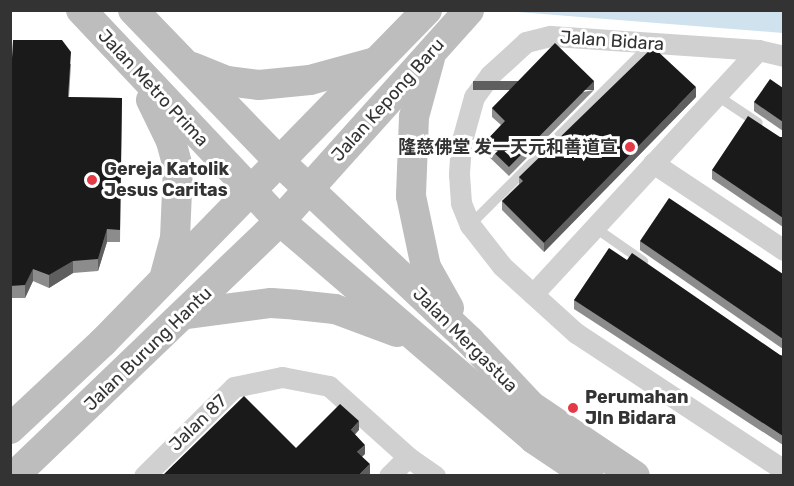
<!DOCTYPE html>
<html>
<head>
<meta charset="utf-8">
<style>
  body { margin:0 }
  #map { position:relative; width:794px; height:486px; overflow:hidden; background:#fff; font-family:Rubik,"Noto Sans SC",sans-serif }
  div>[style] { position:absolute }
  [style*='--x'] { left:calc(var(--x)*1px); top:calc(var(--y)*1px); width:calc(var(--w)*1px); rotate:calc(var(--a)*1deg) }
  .water>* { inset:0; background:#cfe2ee }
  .lane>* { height:10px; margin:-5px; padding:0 5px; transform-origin:5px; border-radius:5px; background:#d0d0d0 }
  .street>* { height:21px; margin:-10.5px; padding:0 10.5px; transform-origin:10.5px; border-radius:10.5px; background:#d0d0d0 }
  .secondary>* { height:30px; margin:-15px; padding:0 15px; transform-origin:15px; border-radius:15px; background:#bdbdbd }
  .wall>* { inset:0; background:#8c8c8c }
  .shaded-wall>* { inset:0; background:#5f5f5f; transform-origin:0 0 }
  .building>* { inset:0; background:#1a1a1a }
  .dots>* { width:16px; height:16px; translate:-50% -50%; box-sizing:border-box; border:3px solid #fff; border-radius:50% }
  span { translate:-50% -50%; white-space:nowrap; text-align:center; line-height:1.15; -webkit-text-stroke:6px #fff; paint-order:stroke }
  .street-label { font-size:18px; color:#333 }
  .poi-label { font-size:18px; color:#333; font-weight:700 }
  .right { translate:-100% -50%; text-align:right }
  .left { translate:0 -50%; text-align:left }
  .frame { position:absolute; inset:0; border:12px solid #333; pointer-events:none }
</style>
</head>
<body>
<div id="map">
  <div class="water">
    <i style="clip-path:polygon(505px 11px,783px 11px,783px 33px)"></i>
  </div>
  <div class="lane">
    <i style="--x:716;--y:95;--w:50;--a:33.7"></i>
    <i style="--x:470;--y:225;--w:257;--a:-45"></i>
    <i style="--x:594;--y:227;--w:60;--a:34.8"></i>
  </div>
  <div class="street">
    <i style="--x:784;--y:56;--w:27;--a:-167"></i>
    <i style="--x:758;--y:50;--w:208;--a:-176.1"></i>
    <i style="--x:550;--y:36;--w:25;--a:166"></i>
    <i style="--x:526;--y:42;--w:49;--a:137.5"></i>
    <i style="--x:490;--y:75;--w:27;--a:126"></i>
    <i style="--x:474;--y:97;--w:49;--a:105.5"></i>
    <i style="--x:461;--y:144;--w:30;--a:94"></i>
    <i style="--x:459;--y:174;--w:29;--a:86"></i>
    <i style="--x:461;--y:203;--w:24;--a:68"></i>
    <i style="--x:470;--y:225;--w:52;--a:52"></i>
    <i style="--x:502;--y:266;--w:100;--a:42.2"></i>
    <i style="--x:576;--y:333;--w:249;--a:33.4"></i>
    <i style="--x:653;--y:163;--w:157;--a:33.6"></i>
    <i style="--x:533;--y:294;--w:332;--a:-47.3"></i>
    <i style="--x:144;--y:476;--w:127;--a:-44.7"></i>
    <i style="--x:234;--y:387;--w:49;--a:-11.8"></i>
    <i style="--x:282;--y:377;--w:48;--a:10.8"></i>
    <i style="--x:329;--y:386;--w:106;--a:41.9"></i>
    <i style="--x:408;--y:457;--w:33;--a:35"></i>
    <i style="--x:389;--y:476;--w:27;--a:-45"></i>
  </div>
  <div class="secondary">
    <i style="--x:81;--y:10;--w:290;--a:46.7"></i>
    <i style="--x:280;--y:221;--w:335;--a:40.6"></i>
    <i style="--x:534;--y:439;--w:66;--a:33.9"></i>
    <i style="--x:133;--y:10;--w:211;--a:46"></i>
    <i style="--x:280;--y:162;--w:261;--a:43.3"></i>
    <i style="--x:470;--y:341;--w:89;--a:46.8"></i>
    <i style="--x:531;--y:406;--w:125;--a:33.9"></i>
    <i style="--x:430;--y:58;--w:61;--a:105.2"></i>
    <i style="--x:414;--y:117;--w:79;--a:92.2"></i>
    <i style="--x:411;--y:196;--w:73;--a:78.1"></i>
    <i style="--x:426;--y:267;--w:47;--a:60.7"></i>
    <i style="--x:192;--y:67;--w:38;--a:22"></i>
    <i style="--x:227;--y:81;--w:32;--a:7"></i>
    <i style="--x:259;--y:85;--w:51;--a:-5.6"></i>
    <i style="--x:310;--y:80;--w:67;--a:-15.5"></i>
    <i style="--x:151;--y:100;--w:46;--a:64"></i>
    <i style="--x:171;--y:141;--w:27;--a:75"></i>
    <i style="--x:178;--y:167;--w:71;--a:92.4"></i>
    <i style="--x:175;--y:238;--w:42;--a:105"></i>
    <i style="--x:186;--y:314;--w:86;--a:-7.4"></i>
    <i style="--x:271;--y:303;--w:26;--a:4"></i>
    <i style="--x:297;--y:305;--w:38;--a:6"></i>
    <i style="--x:335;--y:309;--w:66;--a:20.4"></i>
    <i style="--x:10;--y:429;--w:127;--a:-43.1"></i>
    <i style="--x:103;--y:342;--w:464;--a:-45.7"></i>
    <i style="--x:14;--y:476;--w:368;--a:-43.8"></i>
    <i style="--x:280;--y:221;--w:283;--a:-48.1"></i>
  </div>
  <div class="wall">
    <i style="clip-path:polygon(12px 58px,71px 64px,69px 97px,122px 98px,120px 242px,107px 242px,98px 271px,73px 273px,49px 288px,33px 281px,25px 298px,10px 298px,10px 59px)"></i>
    <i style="clip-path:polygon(783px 88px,783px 131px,754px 111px,754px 102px)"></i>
    <i style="clip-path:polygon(594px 90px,509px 176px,484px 152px,484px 143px,501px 125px,492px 117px,492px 108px)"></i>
    <i style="clip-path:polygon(696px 97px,544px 252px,502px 210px,502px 201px,519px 184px,519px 177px)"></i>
    <i style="clip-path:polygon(783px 137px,783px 227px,712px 179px,712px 170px)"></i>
    <i style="clip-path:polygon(640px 241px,783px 274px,783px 349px,640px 250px)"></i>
    <i style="clip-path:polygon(627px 260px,780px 355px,783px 356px,783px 445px,574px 309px,574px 300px)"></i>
  </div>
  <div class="shaded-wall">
    <i style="left:594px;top:81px;width:9px;height:121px;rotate:90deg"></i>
    <i style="clip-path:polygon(696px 87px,696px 97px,544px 252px,544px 243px)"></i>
    <i style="clip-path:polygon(107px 229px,107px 242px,98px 271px,98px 259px)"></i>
    <i style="clip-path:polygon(73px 261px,73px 273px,49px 288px,49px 275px)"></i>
    <i style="clip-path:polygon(33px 269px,33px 281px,25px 298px,25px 285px)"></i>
    <i style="clip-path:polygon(359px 421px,359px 430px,351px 439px,351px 430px)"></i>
    <i style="clip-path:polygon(365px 445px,365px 454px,357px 462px,357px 452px)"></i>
    <i style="clip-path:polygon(370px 464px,370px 474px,368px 476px,358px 476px)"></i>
  </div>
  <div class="building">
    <i style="clip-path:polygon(13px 40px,62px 40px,71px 52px,68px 97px,122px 98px,120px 230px,107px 229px,98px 259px,73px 261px,49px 275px,33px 269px,25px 285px,10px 286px,10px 59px,12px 58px)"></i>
    <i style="clip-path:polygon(555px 43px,594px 81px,509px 167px,484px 143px,505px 121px,492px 108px)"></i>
    <i style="clip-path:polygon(653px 47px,696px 87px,544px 243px,502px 201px,523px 181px,519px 177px)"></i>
    <i style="clip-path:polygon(770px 79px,783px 88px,783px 122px,754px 102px)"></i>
    <i style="clip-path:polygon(748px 116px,780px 137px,783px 137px,783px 218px,712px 170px)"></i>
    <i style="clip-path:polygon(669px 198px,783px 274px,783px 339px,640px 241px)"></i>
    <i style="clip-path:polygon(609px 248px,627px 260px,632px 253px,780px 355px,783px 356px,783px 436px,574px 300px)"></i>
    <i style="clip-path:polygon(244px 396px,296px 448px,340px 404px,359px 421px,351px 430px,365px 445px,357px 452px,370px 464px,358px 476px,162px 476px)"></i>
  </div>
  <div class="dots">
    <i style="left:630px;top:147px;background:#e63946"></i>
    <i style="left:92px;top:180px;background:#e63946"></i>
    <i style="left:573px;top:408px;background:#e63946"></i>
  </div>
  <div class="street-label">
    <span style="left:612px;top:41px;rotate:4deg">Jalan Bidara</span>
    <span style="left:153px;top:88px;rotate:47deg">Jalan Metro Prima</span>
    <span style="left:388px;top:100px;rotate:-48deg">Jalan Kepong Baru</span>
    <span style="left:465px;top:340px;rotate:45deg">Jalan Mergastua</span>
    <span style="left:148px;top:349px;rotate:-44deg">Jalan Burung Hantu</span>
    <span style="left:198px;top:423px;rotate:-44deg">Jalan 87</span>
  </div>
  <div class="poi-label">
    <span class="right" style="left:618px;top:147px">隆慈佛堂 发一天元和善道宣</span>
    <span class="left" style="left:104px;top:180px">Gereja Katolik<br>Jesus Caritas</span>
    <span class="left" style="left:585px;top:408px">Perumahan<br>Jln Bidara</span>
  </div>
  <div class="frame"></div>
</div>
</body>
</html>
